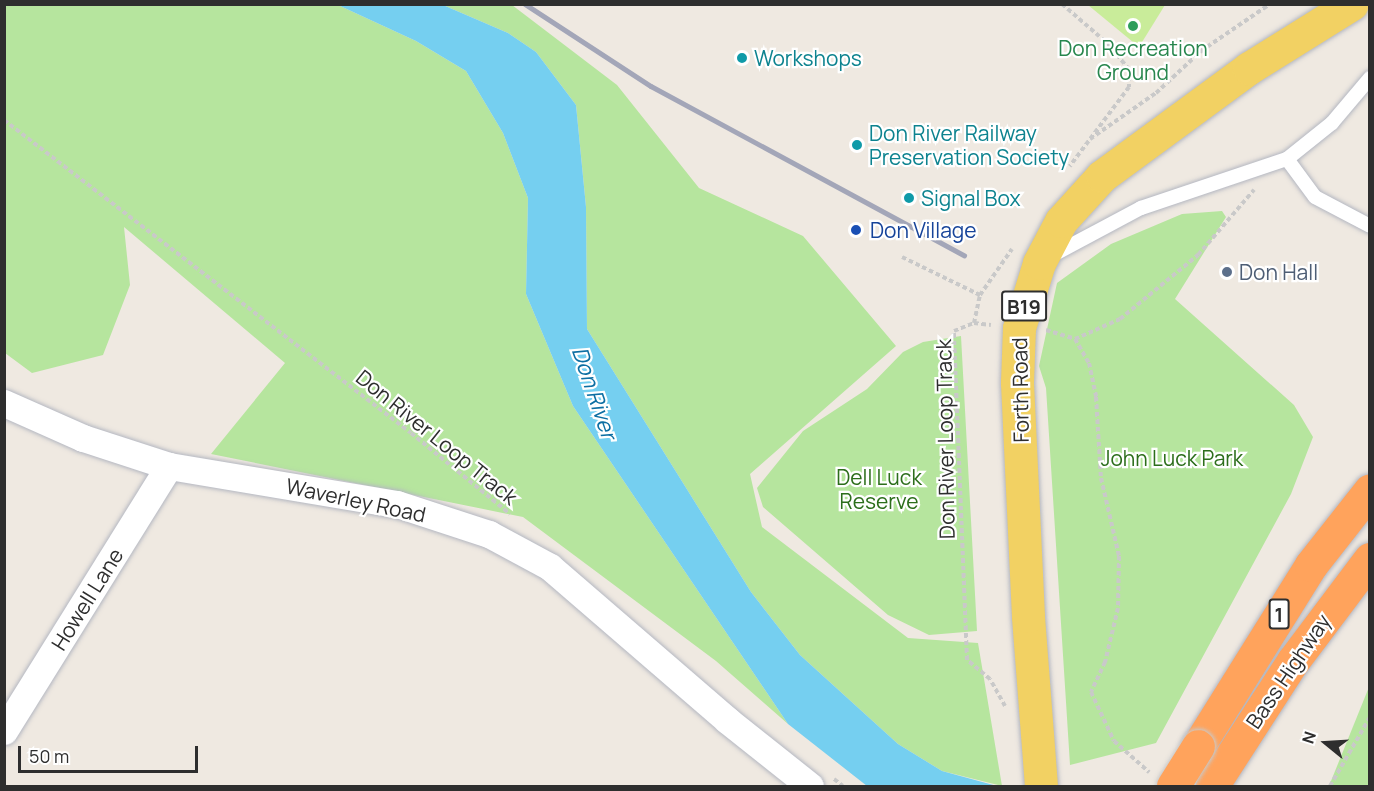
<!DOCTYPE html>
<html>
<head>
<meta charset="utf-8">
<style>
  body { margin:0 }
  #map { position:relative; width:1374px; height:791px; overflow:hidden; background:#efe9e1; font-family:Manrope,sans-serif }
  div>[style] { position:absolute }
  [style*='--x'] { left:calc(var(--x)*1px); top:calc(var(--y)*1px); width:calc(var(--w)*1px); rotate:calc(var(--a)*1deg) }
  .green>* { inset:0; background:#b6e59e }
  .pitch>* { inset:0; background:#c9ec9a }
  .water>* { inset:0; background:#75cff0 }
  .path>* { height:4px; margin-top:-2px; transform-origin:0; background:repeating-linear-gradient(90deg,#c9c9c9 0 4.5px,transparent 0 7.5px) }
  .roads { filter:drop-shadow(0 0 2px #b4b7c1) drop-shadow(0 0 2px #b4b7c1) }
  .service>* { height:14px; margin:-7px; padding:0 7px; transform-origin:7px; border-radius:7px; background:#fff }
  .minor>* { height:27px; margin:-13.5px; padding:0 13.5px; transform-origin:13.5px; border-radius:13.5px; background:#fff }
  .primary>* { height:33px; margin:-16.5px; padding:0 16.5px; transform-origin:16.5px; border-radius:16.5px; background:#f2d163 }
  .motorway>* { height:33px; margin:-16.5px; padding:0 16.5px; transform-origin:16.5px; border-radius:16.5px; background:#ffa35c }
  .rail>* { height:4.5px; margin:-2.25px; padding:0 2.25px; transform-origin:2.25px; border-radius:2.25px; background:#a3a6b8 }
  .bridges { filter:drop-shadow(0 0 2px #c9c9c9) drop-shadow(0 0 2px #c9c9c9) }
  .motorway-bridge>* { height:33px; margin:-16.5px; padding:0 16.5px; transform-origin:16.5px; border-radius:16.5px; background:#ffa35c }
  .dots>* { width:16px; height:16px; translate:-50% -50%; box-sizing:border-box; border:3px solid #fff; border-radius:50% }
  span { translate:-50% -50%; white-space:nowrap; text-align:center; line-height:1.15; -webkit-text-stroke:4.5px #fff; paint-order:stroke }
  .shield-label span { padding:2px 4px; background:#fff; border:2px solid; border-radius:4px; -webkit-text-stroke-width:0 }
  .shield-label { font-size:20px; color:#2e2e2e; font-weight:700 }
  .leisure-label { font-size:21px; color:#27864d }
  .culture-label { font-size:21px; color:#0d838f }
  .left { translate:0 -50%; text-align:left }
  .transit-label { font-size:21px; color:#164399 }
  .service-label { font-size:21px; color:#4e5e75 }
  .street-label { font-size:21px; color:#2e2e2e }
  .park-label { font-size:21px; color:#2c6e1b }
  .water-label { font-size:22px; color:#0d6fa3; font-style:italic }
  .frame { position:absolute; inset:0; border:6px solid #2e2e2e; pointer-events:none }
  .north { position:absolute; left:1296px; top:713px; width:60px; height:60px; -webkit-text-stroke:4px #fff; paint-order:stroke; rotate:288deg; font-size:16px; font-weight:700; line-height:24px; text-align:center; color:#2e2e2e }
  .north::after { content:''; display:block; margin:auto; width:21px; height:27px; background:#2e2e2e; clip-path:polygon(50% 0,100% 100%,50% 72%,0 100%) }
  .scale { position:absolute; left:18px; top:746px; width:180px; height:27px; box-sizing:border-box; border:3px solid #2e2e2e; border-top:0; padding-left:8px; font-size:18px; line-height:21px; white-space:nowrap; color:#2e2e2e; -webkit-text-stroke:4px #fff; paint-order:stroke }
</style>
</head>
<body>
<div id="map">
  <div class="green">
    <i style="clip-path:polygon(5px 5px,338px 5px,416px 41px,466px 71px,503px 133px,528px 198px,526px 294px,573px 406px,788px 724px,716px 661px,523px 517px,211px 454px,285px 363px,124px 227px,130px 285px,103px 355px,32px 373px,5px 353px)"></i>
    <i style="clip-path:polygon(443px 5px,512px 5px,617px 85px,699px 188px,803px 236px,896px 346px,750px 474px,762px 527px,908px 638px,978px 643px,1002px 786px,942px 771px,898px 744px,800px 655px,751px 592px,587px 329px,586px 207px,576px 105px,536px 52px,508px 33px)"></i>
    <i style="clip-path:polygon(1222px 211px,1226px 217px,1175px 299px,1294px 405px,1313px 437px,1291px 494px,1156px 743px,1070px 765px,1046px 388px,1039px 366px,1057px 283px,1111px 244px,1182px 214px)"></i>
    <i style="clip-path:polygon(961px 336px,977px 631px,929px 635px,888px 615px,763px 507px,757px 488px,803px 431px,867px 389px,903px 352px,923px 342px)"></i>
    <i style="clip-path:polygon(1369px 687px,1369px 786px,1329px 786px)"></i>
  </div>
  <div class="pitch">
    <i style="clip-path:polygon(1088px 5px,1165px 5px,1139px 47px)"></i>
  </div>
  <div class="water">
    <i style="clip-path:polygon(338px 5px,443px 5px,508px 33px,536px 52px,576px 105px,586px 207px,587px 329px,751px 592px,800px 655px,898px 744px,942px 771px,997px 786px,867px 786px,788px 724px,573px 406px,526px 294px,528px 198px,503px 133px,466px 71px,416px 41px)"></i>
  </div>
  <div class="path">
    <i style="--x:1062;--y:4;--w:60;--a:40.9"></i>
    <i style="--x:1107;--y:43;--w:34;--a:50"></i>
    <i style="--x:1129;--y:69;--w:18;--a:90"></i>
    <i style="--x:1129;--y:87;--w:99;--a:126.8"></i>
    <i style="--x:4;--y:120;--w:513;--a:37.56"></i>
    <i style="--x:411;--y:433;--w:128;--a:39.3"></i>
    <i style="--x:1090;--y:139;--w:80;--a:-34.9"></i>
    <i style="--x:1156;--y:93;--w:62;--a:-43"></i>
    <i style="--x:1201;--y:51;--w:83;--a:-34.3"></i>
    <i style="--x:902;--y:257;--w:87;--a:26"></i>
    <i style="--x:974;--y:323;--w:17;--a:7"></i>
    <i style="--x:1046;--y:330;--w:30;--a:17"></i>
    <i style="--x:1075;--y:339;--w:28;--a:60"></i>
    <i style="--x:1089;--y:363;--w:35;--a:78"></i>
    <i style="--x:1096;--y:397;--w:81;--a:86.5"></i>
    <i style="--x:1101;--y:478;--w:80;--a:77"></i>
    <i style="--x:1119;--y:556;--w:52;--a:91.1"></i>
    <i style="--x:1118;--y:608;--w:56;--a:103.5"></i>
    <i style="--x:1105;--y:662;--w:33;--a:115"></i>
    <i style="--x:1091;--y:692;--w:54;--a:64.9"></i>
    <i style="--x:1114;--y:741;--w:47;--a:41.5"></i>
    <i style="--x:1075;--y:339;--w:49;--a:-24"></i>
    <i style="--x:1120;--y:319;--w:101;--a:-39.4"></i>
    <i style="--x:1198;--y:255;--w:86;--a:-49.3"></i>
    <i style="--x:1005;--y:706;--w:31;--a:-119"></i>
    <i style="--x:990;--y:679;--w:30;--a:-140"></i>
    <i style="--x:967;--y:660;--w:329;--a:-92.3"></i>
    <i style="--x:954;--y:331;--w:22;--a:-22"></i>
    <i style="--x:974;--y:323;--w:29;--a:-78"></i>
    <i style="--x:980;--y:295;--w:56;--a:-55.2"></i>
    <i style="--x:834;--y:779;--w:11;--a:38"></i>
    <i style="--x:1330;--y:786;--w:80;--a:-59.9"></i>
  </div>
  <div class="roads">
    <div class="service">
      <i style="--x:1287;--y:159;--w:47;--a:53.6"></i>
      <i style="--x:1315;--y:197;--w:62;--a:27.8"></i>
      <i style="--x:1051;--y:256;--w:102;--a:-28.1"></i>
      <i style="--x:1141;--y:208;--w:154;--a:-18.6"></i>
      <i style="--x:1287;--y:159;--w:58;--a:-38.7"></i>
      <i style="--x:1332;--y:123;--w:59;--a:-49.8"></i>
    </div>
    <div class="minor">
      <i style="--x:4;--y:403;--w:86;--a:23.9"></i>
      <i style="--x:83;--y:438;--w:90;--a:18"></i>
      <i style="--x:169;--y:466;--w:231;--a:9.5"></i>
      <i style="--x:397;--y:504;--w:97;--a:18.1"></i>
      <i style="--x:489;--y:534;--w:69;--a:28.4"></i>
      <i style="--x:550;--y:567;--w:234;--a:40.8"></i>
      <i style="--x:727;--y:720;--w:106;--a:38.5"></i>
      <i style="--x:4;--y:731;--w:312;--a:-58.1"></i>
    </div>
    <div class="primary">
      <i style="--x:1041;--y:786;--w:170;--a:-94.4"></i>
      <i style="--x:1028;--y:616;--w:234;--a:-92.7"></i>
      <i style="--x:1017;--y:382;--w:54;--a:-87.9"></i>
      <i style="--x:1019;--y:328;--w:68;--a:-72.9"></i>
      <i style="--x:1039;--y:263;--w:47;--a:-62.4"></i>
      <i style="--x:1061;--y:221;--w:61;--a:-47.7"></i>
      <i style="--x:1102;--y:176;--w:182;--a:-36.3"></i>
      <i style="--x:1249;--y:68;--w:121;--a:-31.9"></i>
    </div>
    <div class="motorway">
      <i style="--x:1198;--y:746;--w:213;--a:-58"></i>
      <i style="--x:1311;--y:565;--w:95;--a:-51.8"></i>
      <i style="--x:1212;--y:786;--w:149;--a:-57.1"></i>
      <i style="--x:1293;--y:661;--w:128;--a:-53"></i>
    </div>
  </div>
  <div class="rail">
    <i style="--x:525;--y:4;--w:150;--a:33.1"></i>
    <i style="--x:651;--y:86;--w:356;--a:28.4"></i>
  </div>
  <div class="bridges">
    <div class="motorway-bridge">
      <i style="--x:1173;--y:786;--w:47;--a:-58"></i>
    </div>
  </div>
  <div class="dots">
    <i style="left:1133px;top:26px;background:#2e9e5b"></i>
    <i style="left:742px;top:58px;background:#0f9aa8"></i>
    <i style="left:857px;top:145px;background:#0f9aa8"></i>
    <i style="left:909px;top:198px;background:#0f9aa8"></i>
    <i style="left:856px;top:230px;background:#1a4fb4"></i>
    <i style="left:1227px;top:272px;background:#5c6f8a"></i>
  </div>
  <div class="shield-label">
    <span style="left:1024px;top:306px">B19</span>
    <span style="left:1279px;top:614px">1</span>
  </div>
  <div class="leisure-label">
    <span style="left:1133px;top:60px">Don Recreation<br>Ground</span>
  </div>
  <div class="culture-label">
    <span class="left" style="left:754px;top:58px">Workshops</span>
    <span class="left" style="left:869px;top:145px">Don River Railway<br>Preservation Society</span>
    <span class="left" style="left:921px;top:198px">Signal Box</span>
  </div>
  <div class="transit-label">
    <span class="left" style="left:870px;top:230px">Don Village</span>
  </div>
  <div class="service-label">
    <span class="left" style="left:1239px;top:272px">Don Hall</span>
  </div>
  <div class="street-label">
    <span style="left:1020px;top:390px;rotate:-91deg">Forth Road</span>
    <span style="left:437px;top:437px;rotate:39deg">Don River Loop Track</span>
    <span style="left:945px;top:439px;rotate:-91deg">Don River Loop Track</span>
    <span style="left:356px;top:500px;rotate:12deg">Waverley Road</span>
    <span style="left:87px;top:599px;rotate:-58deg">Howell Lane</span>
    <span style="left:1288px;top:671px;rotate:-56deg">Bass Highway</span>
  </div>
  <div class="park-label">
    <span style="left:1172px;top:458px">John Luck Park</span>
    <span style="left:879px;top:489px">Dell Luck<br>Reserve</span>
  </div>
  <div class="water-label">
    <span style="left:594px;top:393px;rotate:71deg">Don River</span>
  </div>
  <div class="frame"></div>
  <div class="north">N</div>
  <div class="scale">50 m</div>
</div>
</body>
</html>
